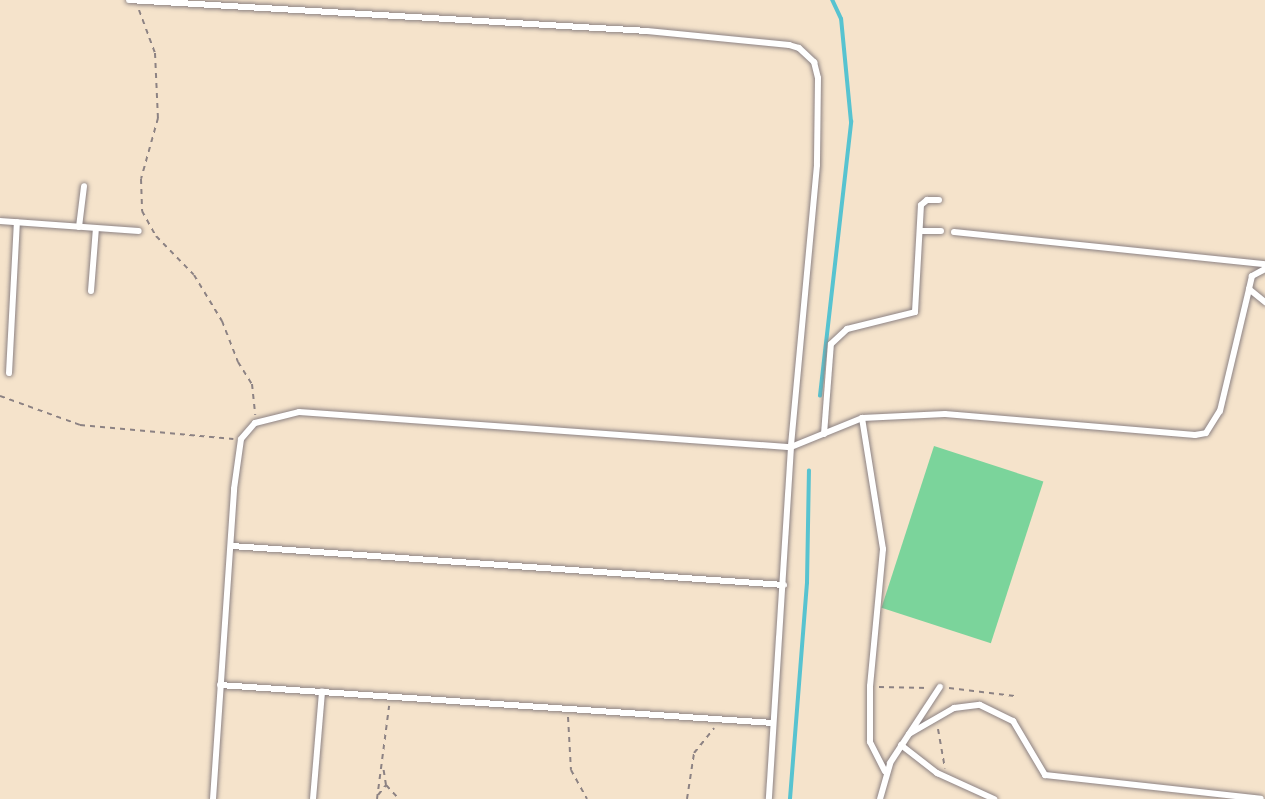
<!DOCTYPE html>
<html>
<head>
<meta charset="utf-8">
<style>
  body { margin:0 }
  #map { position:relative; width:1265px; height:799px; overflow:hidden; background:#f5e3cb; font-family:Itim,sans-serif }
  div>[style] { position:absolute }
  [style*='--x'] { left:calc(var(--x)*1px); top:calc(var(--y)*1px); width:calc(var(--w)*1px); rotate:calc(var(--a)*1deg) }
  .green>* { inset:0; background:#7bd49b; transform-origin:0 0 }
  .stream>* { height:3.5px; margin:-1.75px; padding:0 1.75px; transform-origin:1.75px; border-radius:1.75px; background:#57c3d0 }
  .path>* { height:2px; margin-top:-1px; transform-origin:0; background:repeating-linear-gradient(90deg,#8c8283 0 5px,transparent 0 10px) }
  .roads { filter:drop-shadow(0 0 2px #8c8283) drop-shadow(0 0 2px #8c8283) }
  .service>* { height:6px; margin:-3px; padding:0 3px; transform-origin:3px; border-radius:3px; background:#fff }
  span { translate:-50% -50%; white-space:nowrap; text-align:center; line-height:1.15; -webkit-text-stroke:5px #fff; paint-order:stroke }
</style>
</head>
<body>
<div id="map">
  <div class="green">
    <i style="left:934px;top:446px;width:115px;height:170px;rotate:18deg"></i>
  </div>
  <div class="stream">
    <i style="--x:820;--y:396;--w:276;--a:-83.5"></i>
    <i style="--x:851;--y:122;--w:103;--a:-95.5"></i>
    <i style="--x:841;--y:19;--w:21;--a:-115"></i>
    <i style="--x:790;--y:799;--w:217;--a:-85.5"></i>
    <i style="--x:807;--y:583;--w:112;--a:-89"></i>
  </div>
  <div class="path">
    <i style="--x:139;--y:10;--w:46;--a:69.6"></i>
    <i style="--x:155;--y:53;--w:65;--a:87.4"></i>
    <i style="--x:158;--y:118;--w:63;--a:105.6"></i>
    <i style="--x:141;--y:179;--w:32;--a:88"></i>
    <i style="--x:142;--y:211;--w:29;--a:61"></i>
    <i style="--x:156;--y:236;--w:54;--a:45.7"></i>
    <i style="--x:194;--y:275;--w:54;--a:58.7"></i>
    <i style="--x:222;--y:321;--w:44;--a:68.7"></i>
    <i style="--x:238;--y:362;--w:26;--a:58"></i>
    <i style="--x:252;--y:384;--w:31;--a:84"></i>
    <i style="--x:0;--y:396;--w:85;--a:19.9"></i>
    <i style="--x:80;--y:425;--w:154;--a:5.2"></i>
    <i style="--x:879;--y:687;--w:50;--a:1.1"></i>
    <i style="--x:949;--y:688;--w:66;--a:6.9"></i>
    <i style="--x:568;--y:717;--w:53;--a:86.8"></i>
    <i style="--x:571;--y:770;--w:33;--a:61"></i>
    <i style="--x:938;--y:729;--w:40;--a:80"></i>
    <i style="--x:386;--y:785;--w:19;--a:47"></i>
    <i style="--x:378;--y:795;--w:13;--a:-51"></i>
    <i style="--x:386;--y:785;--w:20;--a:-99"></i>
    <i style="--x:377;--y:799;--w:94;--a:-82.6"></i>
    <i style="--x:687;--y:799;--w:47;--a:-81.3"></i>
    <i style="--x:694;--y:753;--w:32;--a:-51"></i>
  </div>
  <div class="roads">
    <div class="service">
      <i style="--x:129;--y:0;--w:519;--a:3.42"></i>
      <i style="--x:647;--y:31;--w:143;--a:5.6"></i>
      <i style="--x:789;--y:45;--w:10;--a:17"></i>
      <i style="--x:799;--y:48;--w:21;--a:43"></i>
      <i style="--x:814;--y:62;--w:16;--a:76"></i>
      <i style="--x:818;--y:78;--w:87;--a:90.7"></i>
      <i style="--x:817;--y:165;--w:283;--a:95.3"></i>
      <i style="--x:791;--y:447;--w:353;--a:93.6"></i>
      <i style="--x:0;--y:221;--w:139;--a:4.1"></i>
      <i style="--x:79;--y:227;--w:41;--a:-83"></i>
      <i style="--x:921;--y:231;--w:20;--a:0"></i>
      <i style="--x:954;--y:232;--w:313;--a:5.9"></i>
      <i style="--x:1265;--y:269;--w:15;--a:152"></i>
      <i style="--x:1252;--y:276;--w:13;--a:103"></i>
      <i style="--x:1249;--y:289;--w:21;--a:39"></i>
      <i style="--x:91;--y:291;--w:63;--a:-85.5"></i>
      <i style="--x:9;--y:373;--w:151;--a:-87"></i>
      <i style="--x:862;--y:418;--w:133;--a:80.9"></i>
      <i style="--x:883;--y:549;--w:138;--a:95.4"></i>
      <i style="--x:870;--y:686;--w:56;--a:90"></i>
      <i style="--x:870;--y:742;--w:33;--a:63"></i>
      <i style="--x:824;--y:434;--w:90;--a:-85.6"></i>
      <i style="--x:831;--y:344;--w:22;--a:-43"></i>
      <i style="--x:847;--y:329;--w:70;--a:-14"></i>
      <i style="--x:915;--y:312;--w:107;--a:-86.8"></i>
      <i style="--x:921;--y:205;--w:8;--a:-40"></i>
      <i style="--x:927;--y:200;--w:12;--a:0"></i>
      <i style="--x:232;--y:546;--w:553;--a:4.04"></i>
      <i style="--x:220;--y:685;--w:554;--a:3.93"></i>
      <i style="--x:909;--y:734;--w:52;--a:-30"></i>
      <i style="--x:954;--y:708;--w:26;--a:-7"></i>
      <i style="--x:980;--y:705;--w:37;--a:26"></i>
      <i style="--x:1013;--y:721;--w:63;--a:59.3"></i>
      <i style="--x:1045;--y:775;--w:217;--a:6.3"></i>
      <i style="--x:901;--y:745;--w:46;--a:37.9"></i>
      <i style="--x:937;--y:773;--w:63;--a:24.5"></i>
      <i style="--x:213;--y:799;--w:311;--a:-86.1"></i>
      <i style="--x:234;--y:489;--w:50;--a:-82"></i>
      <i style="--x:241;--y:439;--w:21;--a:-49"></i>
      <i style="--x:255;--y:423;--w:45;--a:-14"></i>
      <i style="--x:299;--y:412;--w:493;--a:4.1"></i>
      <i style="--x:791;--y:447;--w:77;--a:-22.2"></i>
      <i style="--x:862;--y:418;--w:83;--a:-2.8"></i>
      <i style="--x:945;--y:414;--w:251;--a:4.8"></i>
      <i style="--x:1195;--y:435;--w:11;--a:-10"></i>
      <i style="--x:1206;--y:433;--w:26;--a:-58"></i>
      <i style="--x:1220;--y:411;--w:125;--a:-76.6"></i>
      <i style="--x:313;--y:799;--w:108;--a:-85.2"></i>
      <i style="--x:880;--y:799;--w:37;--a:-74"></i>
      <i style="--x:890;--y:763;--w:91;--a:-56.7"></i>
    </div>
  </div>
</div>
</body>
</html>
